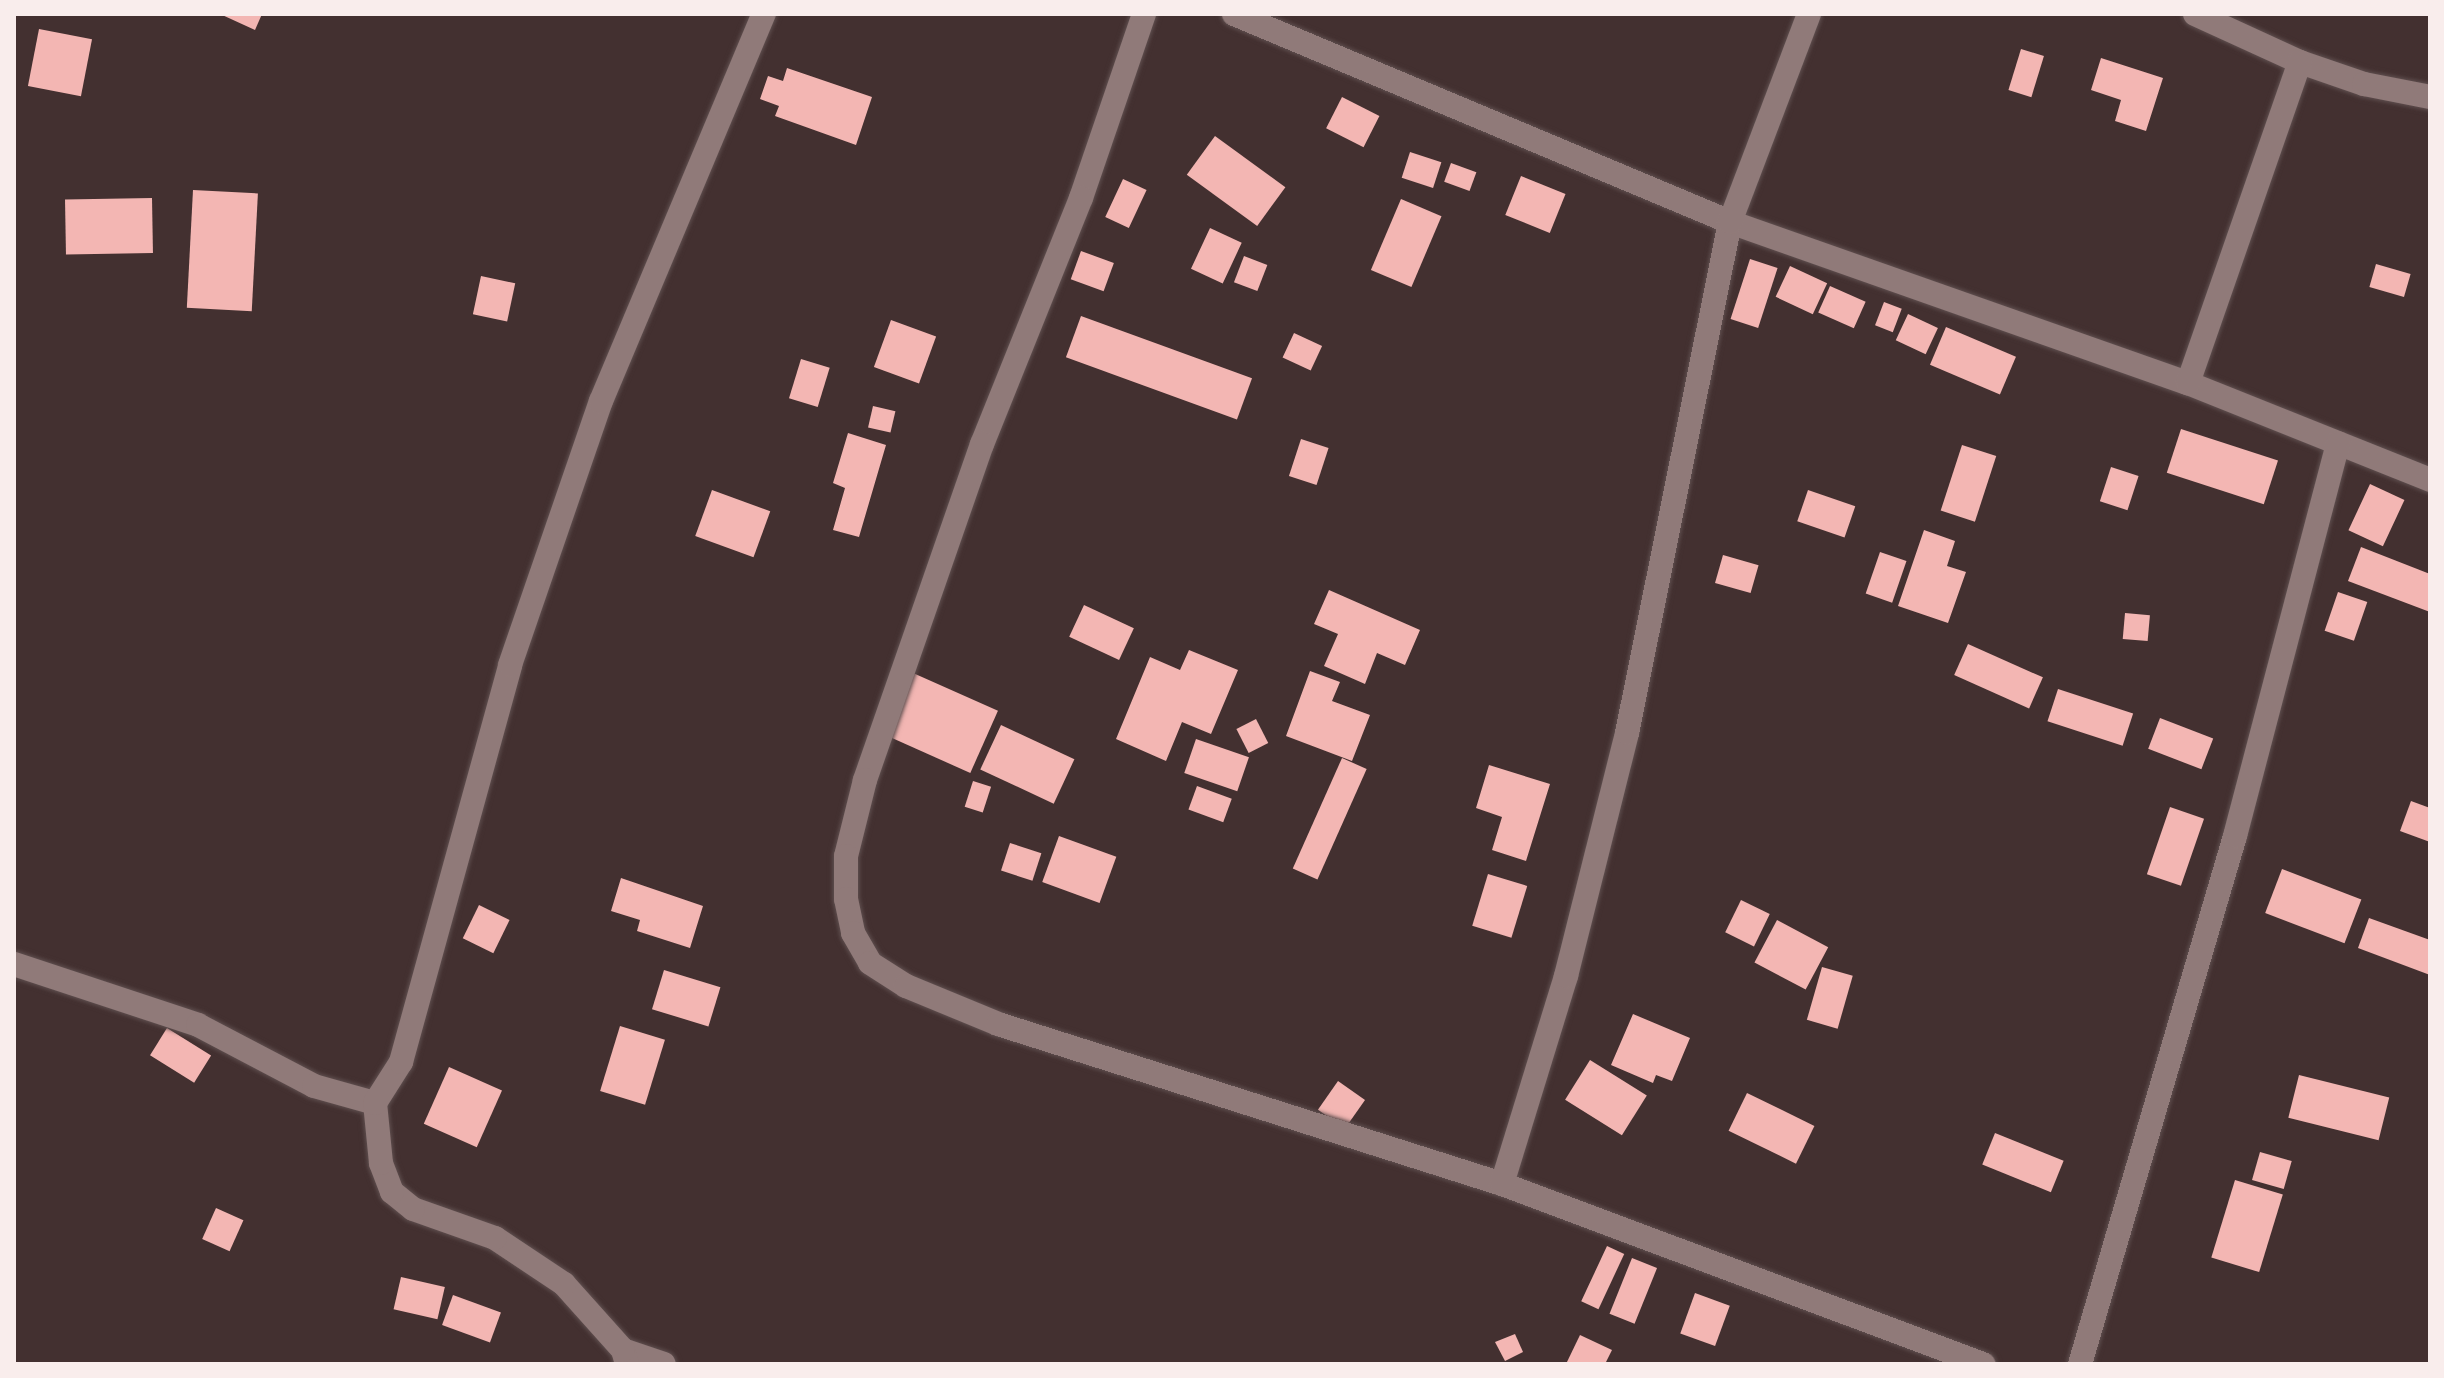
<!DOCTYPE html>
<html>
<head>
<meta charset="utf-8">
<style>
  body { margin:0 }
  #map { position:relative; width:2444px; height:1378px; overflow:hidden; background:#433030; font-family:"Sofia Sans Condensed",sans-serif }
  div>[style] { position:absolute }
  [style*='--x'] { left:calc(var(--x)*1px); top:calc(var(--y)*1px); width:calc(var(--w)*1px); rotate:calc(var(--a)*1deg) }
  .building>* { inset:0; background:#f3b6b3; transform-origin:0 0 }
  .roads { filter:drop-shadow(0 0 2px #5f4f4f) drop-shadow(0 0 2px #5f4f4f) }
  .minor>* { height:24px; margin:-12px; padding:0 12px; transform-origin:12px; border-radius:12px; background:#907a79 }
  span { translate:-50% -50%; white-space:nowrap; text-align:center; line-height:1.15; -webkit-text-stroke:8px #241b1a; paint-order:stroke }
  .frame { position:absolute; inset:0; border:16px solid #f9edec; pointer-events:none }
</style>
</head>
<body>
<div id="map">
  <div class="building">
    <i style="clip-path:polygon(220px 14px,262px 14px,255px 30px)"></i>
    <i style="left:39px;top:29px;width:54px;height:58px;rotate:11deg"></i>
    <i style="left:2021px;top:49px;width:24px;height:43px;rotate:17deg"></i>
    <i style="clip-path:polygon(2101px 58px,2163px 78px,2146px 131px,2115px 121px,2121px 100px,2091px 90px)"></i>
    <i style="clip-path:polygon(787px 68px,872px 97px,856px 145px,775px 116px,779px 106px,760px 99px,768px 76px,783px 81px)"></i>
    <i style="left:1342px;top:97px;width:42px;height:35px;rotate:27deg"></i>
    <i style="left:1215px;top:136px;width:87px;height:48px;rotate:36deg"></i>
    <i style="left:1410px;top:152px;width:33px;height:27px;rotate:18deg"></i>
    <i style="left:1451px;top:163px;width:27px;height:20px;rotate:20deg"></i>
    <i style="left:1521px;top:176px;width:48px;height:42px;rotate:22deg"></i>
    <i style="left:1123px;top:179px;width:26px;height:42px;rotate:25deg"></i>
    <i style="left:193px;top:190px;width:65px;height:118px;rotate:3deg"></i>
    <i style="left:152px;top:198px;width:55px;height:87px;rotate:89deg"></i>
    <i style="left:1401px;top:199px;width:44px;height:77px;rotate:23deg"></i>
    <i style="left:1210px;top:228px;width:35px;height:45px;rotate:25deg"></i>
    <i style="left:1081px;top:251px;width:35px;height:30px;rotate:20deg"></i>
    <i style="left:1244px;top:256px;width:25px;height:28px;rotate:21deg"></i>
    <i style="left:1750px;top:259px;width:29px;height:63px;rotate:18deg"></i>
    <i style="left:2376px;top:264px;width:36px;height:24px;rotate:16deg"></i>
    <i style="left:1790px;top:266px;width:41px;height:34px;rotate:25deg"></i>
    <i style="left:481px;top:276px;width:35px;height:39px;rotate:12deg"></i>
    <i style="left:1830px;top:286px;width:39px;height:29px;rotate:24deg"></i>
    <i style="left:1884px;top:302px;width:19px;height:25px;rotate:21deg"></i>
    <i style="left:1908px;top:314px;width:33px;height:29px;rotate:25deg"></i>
    <i style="left:1081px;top:316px;width:182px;height:44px;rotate:20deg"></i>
    <i style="left:891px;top:320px;width:48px;height:50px;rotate:20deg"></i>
    <i style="left:1946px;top:327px;width:76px;height:41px;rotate:23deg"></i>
    <i style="left:1294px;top:333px;width:31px;height:27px;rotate:25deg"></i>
    <i style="left:801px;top:359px;width:30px;height:41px;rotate:17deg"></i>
    <i style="left:873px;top:406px;width:23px;height:22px;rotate:13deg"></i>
    <i style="left:2181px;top:429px;width:102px;height:46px;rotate:18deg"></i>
    <i style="clip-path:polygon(848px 433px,886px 445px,859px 537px,833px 530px,845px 488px,833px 483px)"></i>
    <i style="left:1301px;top:439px;width:29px;height:39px;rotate:18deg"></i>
    <i style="left:1962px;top:445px;width:36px;height:69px;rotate:18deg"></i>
    <i style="left:2111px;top:467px;width:29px;height:36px;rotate:18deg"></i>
    <i style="left:2370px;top:484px;width:38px;height:51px;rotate:25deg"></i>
    <i style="left:712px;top:490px;width:62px;height:49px;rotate:20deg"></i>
    <i style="left:1808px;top:490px;width:50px;height:33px;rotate:19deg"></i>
    <i style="clip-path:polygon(1924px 530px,1955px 541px,1947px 566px,1966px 572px,1948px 623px,1898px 606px)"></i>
    <i style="clip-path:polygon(2361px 547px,2430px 574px,2430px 612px,2348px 581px)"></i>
    <i style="left:1880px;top:552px;width:28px;height:44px;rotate:19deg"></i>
    <i style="left:1723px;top:555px;width:37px;height:29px;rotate:16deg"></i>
    <i style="clip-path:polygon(1329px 590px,1420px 630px,1405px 665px,1377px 653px,1365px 684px,1324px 666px,1338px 634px,1314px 624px)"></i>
    <i style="left:2338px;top:592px;width:31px;height:41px;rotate:19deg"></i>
    <i style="left:1084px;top:605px;width:55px;height:35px;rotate:25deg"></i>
    <i style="left:2125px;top:613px;width:25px;height:26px;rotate:5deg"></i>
    <i style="left:1968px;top:644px;width:82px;height:34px;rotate:24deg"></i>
    <i style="clip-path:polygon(1189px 650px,1238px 670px,1211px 734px,1182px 722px,1166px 761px,1116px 739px,1150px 657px,1180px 670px)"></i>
    <i style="clip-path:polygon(1310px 671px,1340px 682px,1332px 701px,1370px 715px,1352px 761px,1286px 736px)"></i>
    <i style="left:913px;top:673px;width:93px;height:68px;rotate:24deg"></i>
    <i style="left:2058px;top:689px;width:79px;height:34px;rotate:18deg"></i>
    <i style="left:2160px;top:718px;width:57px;height:33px;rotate:21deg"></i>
    <i style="left:1256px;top:719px;width:27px;height:22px;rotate:63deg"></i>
    <i style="left:1001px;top:725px;width:81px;height:49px;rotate:25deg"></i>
    <i style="left:1196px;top:739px;width:56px;height:36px;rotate:19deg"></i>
    <i style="left:1342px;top:758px;width:27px;height:121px;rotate:24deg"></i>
    <i style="clip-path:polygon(1489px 765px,1550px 784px,1526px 861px,1492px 850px,1502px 817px,1476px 808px)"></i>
    <i style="left:973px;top:781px;width:19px;height:27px;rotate:18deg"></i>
    <i style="left:1197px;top:786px;width:37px;height:25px;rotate:20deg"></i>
    <i style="clip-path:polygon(2411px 801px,2430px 808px,2430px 842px,2400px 831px)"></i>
    <i style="left:2170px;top:807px;width:36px;height:71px;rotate:19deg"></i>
    <i style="left:1059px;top:836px;width:61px;height:49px;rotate:20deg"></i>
    <i style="left:1010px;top:843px;width:33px;height:29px;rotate:18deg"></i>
    <i style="left:2282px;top:869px;width:85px;height:47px;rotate:21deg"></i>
    <i style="left:1488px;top:874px;width:41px;height:54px;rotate:17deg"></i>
    <i style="clip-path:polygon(621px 878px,703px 906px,690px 948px,637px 931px,640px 920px,611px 911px)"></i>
    <i style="left:1741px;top:900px;width:32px;height:36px;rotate:26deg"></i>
    <i style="left:479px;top:905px;width:34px;height:37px;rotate:26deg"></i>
    <i style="clip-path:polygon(2369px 918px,2430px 940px,2430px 975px,2358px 948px)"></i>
    <i style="left:1777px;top:920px;width:58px;height:48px;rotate:28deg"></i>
    <i style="left:1822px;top:967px;width:32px;height:55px;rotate:16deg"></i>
    <i style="left:664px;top:970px;width:59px;height:41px;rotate:17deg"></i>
    <i style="clip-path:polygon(1633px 1014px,1690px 1038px,1672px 1081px,1656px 1075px,1653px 1083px,1611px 1065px)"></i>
    <i style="left:620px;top:1026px;width:47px;height:68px;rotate:17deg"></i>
    <i style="left:167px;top:1028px;width:52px;height:32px;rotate:32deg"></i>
    <i style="left:1590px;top:1060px;width:67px;height:47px;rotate:32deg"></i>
    <i style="left:449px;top:1067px;width:58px;height:62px;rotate:24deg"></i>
    <i style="left:2299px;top:1075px;width:93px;height:44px;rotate:14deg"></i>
    <i style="left:1338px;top:1081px;width:33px;height:35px;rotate:35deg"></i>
    <i style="left:1747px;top:1093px;width:75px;height:42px;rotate:26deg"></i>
    <i style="left:1995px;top:1133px;width:74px;height:34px;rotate:22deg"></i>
    <i style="left:2260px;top:1152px;width:33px;height:29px;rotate:16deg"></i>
    <i style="left:2235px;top:1180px;width:50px;height:81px;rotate:17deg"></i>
    <i style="left:216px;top:1208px;width:30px;height:34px;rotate:24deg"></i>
    <i style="left:1607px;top:1246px;width:19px;height:61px;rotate:25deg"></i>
    <i style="left:1632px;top:1258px;width:27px;height:60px;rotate:22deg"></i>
    <i style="left:401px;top:1277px;width:45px;height:33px;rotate:13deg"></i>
    <i style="left:1695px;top:1293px;width:37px;height:43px;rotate:20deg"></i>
    <i style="left:453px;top:1295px;width:51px;height:32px;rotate:20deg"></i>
    <i style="clip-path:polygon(1515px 1334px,1523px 1352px,1505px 1361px,1495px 1342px)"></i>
    <i style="clip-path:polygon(1580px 1335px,1612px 1350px,1605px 1364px,1566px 1364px)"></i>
  </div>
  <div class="roads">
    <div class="minor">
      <i style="--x:1144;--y:14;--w:194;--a:108.9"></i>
      <i style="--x:1081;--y:198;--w:265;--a:111.9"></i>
      <i style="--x:982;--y:444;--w:356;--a:109.2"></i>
      <i style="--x:865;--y:780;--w:78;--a:104"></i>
      <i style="--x:846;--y:856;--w:43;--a:90"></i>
      <i style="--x:846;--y:899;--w:35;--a:78"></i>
      <i style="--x:853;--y:933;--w:34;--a:60"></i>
      <i style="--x:870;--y:963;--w:43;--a:32.6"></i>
      <i style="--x:906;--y:986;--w:100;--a:22.4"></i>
      <i style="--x:998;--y:1024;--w:529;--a:17.61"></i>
      <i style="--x:1502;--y:1184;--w:514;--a:20.52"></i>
      <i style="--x:1234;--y:14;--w:538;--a:22.75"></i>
      <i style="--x:1730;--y:222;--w:485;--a:19.4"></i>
      <i style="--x:2188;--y:383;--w:261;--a:21.8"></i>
      <i style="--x:2195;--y:14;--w:115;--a:24.6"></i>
      <i style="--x:2300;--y:62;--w:68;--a:19"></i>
      <i style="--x:2364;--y:84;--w:67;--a:11.1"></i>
      <i style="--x:2188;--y:383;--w:340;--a:-70.8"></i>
      <i style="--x:14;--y:964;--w:194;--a:18.3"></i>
      <i style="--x:198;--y:1025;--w:131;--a:27.7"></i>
      <i style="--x:314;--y:1086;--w:63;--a:15.6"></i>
      <i style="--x:1502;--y:1184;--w:218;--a:-72.9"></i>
      <i style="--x:1566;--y:976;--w:251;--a:-75.9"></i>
      <i style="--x:1627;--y:733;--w:521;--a:-78.6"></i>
      <i style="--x:1730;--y:222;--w:222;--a:-69.2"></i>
      <i style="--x:623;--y:1350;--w:43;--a:18.9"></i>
      <i style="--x:627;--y:1364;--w:15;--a:-106"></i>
      <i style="--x:623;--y:1350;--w:89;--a:-131.8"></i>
      <i style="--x:564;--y:1284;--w:83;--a:-146.3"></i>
      <i style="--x:495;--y:1238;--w:87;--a:-160.5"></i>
      <i style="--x:413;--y:1209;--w:27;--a:-141"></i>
      <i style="--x:392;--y:1192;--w:31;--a:-111"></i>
      <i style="--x:381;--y:1163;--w:60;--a:-95.7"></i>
      <i style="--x:375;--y:1103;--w:49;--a:-57.6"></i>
      <i style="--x:401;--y:1062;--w:412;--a:-74.6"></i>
      <i style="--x:510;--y:665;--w:279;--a:-71"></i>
      <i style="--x:601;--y:401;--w:420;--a:-67.2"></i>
      <i style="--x:2080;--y:1364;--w:550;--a:-73.64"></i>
      <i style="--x:2235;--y:836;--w:406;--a:-75.3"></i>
    </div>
  </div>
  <div class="frame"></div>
</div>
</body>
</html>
